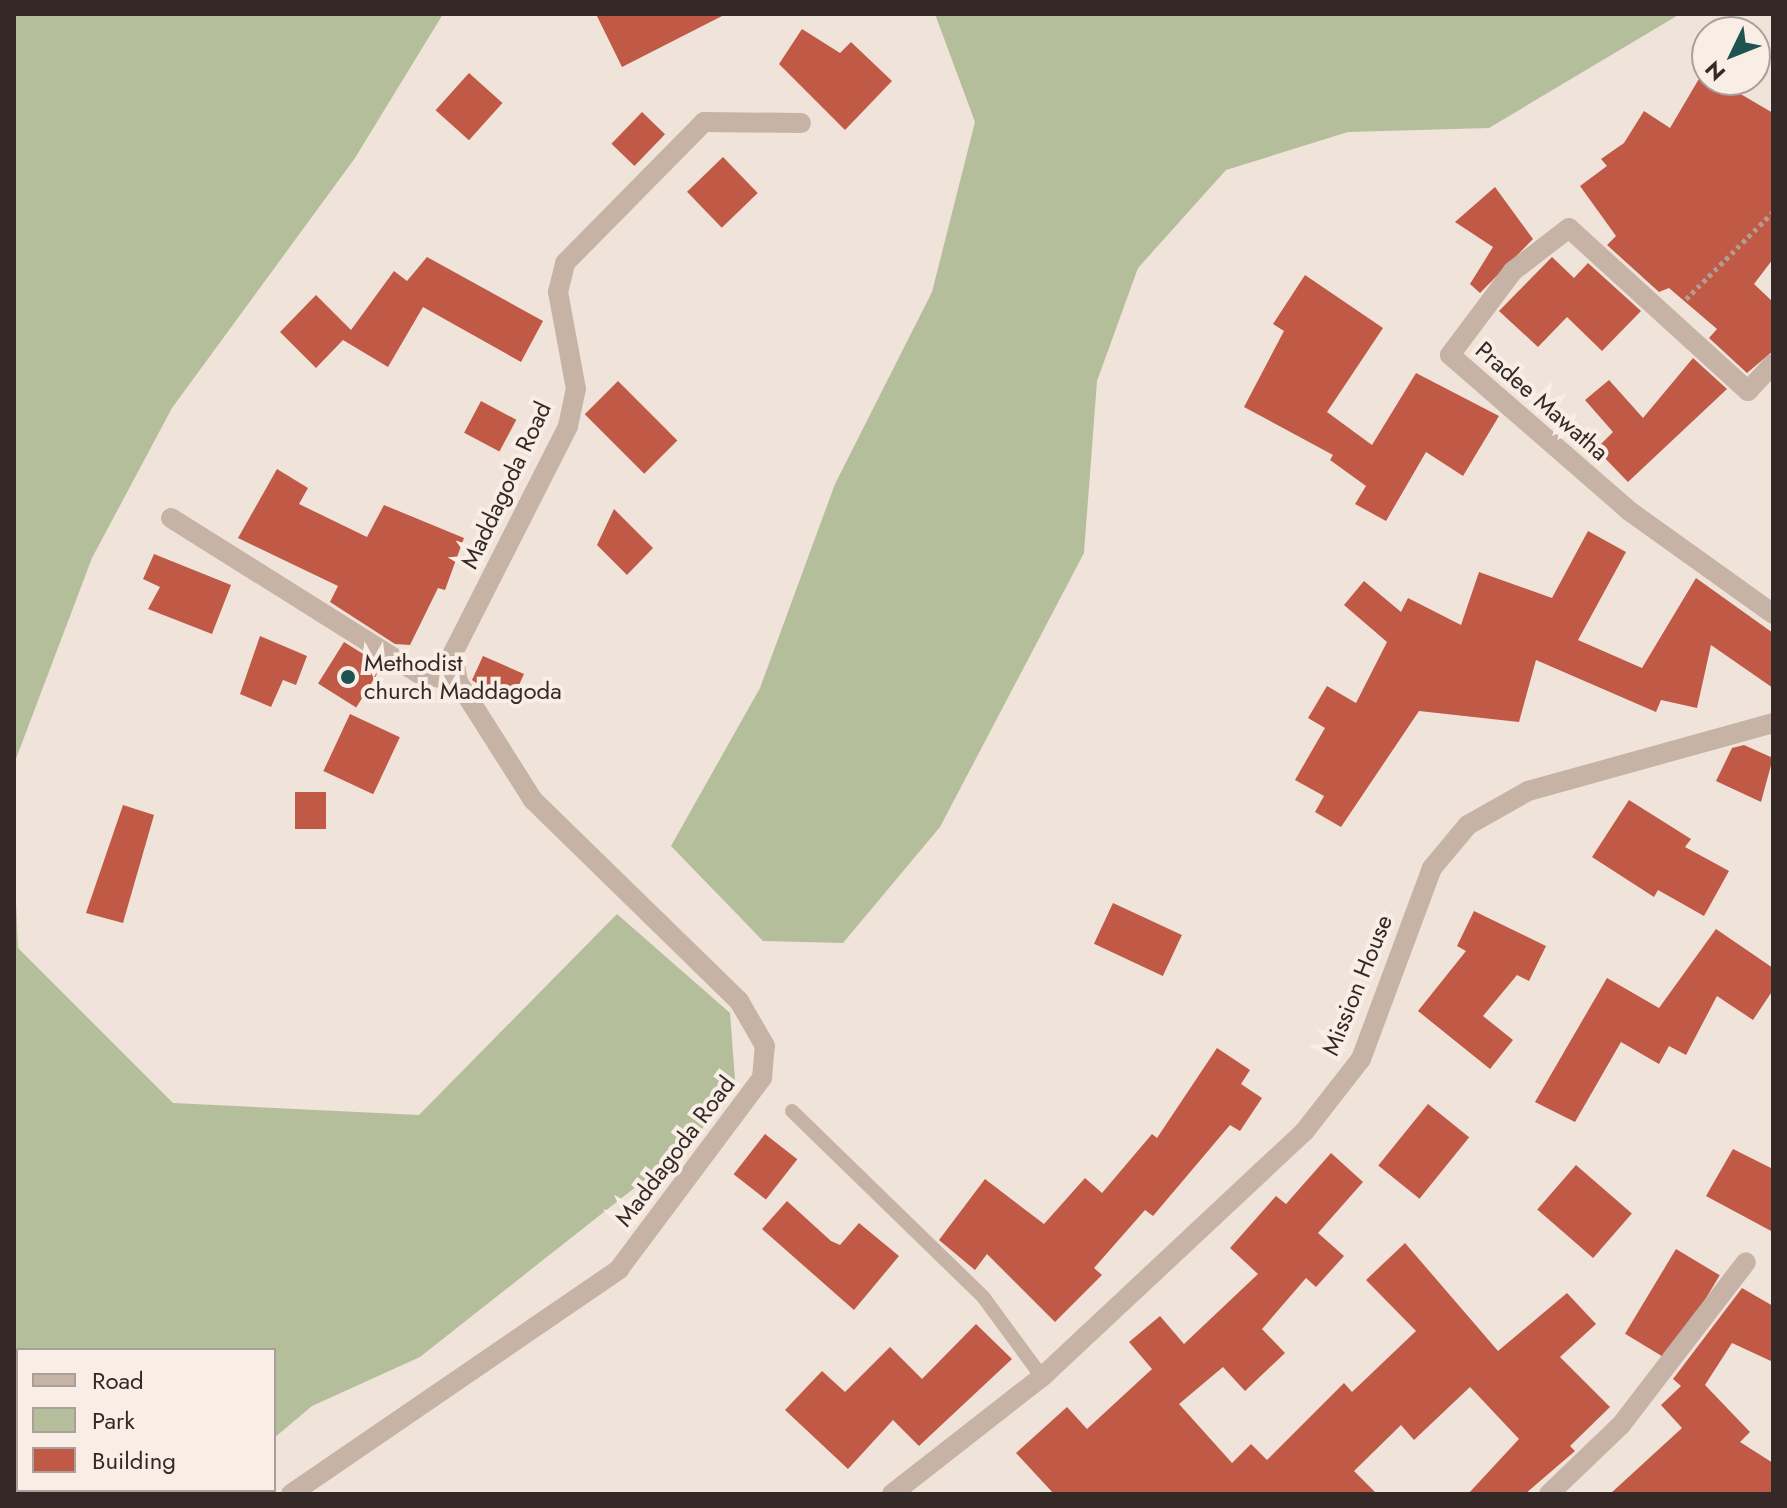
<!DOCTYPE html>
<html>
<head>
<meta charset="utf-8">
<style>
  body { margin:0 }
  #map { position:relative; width:1787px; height:1508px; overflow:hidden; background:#f0e3d9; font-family:Jost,sans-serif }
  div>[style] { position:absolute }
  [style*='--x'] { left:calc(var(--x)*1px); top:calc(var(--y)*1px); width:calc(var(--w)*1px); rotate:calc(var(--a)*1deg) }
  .green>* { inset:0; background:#b5be9a }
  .building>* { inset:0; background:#c05a47; transform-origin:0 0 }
  .path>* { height:5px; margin-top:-2.5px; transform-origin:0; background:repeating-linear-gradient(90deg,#b39c90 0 4px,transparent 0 8px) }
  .lane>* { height:14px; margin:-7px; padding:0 7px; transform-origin:7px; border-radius:7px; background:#c7b2a6 }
  .street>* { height:20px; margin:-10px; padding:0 10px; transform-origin:10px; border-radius:10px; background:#c7b2a6 }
  .dots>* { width:22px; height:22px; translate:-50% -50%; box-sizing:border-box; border:4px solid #f8eee5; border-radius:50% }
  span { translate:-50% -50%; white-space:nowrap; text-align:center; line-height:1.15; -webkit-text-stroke:8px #f8eee5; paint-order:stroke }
  .street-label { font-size:24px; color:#342926 }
  .poi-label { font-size:24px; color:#342926 }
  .left { translate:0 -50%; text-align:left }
  .frame { position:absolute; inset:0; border:16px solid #342926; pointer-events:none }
  .legend { position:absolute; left:16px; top:1348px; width:260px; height:144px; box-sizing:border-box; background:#f8eee5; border:2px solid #aa9f99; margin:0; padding:10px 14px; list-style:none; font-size:24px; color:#342926 }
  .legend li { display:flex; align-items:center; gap:16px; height:40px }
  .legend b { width:40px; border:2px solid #aa9f99 }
  .north { position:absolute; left:1691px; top:16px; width:80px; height:80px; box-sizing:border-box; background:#f8eee5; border:2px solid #aa9f99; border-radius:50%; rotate:227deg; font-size:22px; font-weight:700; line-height:32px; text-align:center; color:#342926 }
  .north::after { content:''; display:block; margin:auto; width:28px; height:36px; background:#1e5352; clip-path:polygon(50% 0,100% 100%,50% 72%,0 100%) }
</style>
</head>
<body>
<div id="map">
  <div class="green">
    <i style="clip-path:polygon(14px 14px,443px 14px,355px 158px,172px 408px,92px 558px,14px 764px)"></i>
    <i style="clip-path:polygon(935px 14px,1680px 14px,1489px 128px,1348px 132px,1226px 170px,1138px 268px,1097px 381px,1084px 553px,940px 827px,843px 943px,763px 941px,671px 846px,760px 688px,835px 484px,932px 292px,975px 122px)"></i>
    <i style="clip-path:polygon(14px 854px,18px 948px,173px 1103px,419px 1115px,617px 914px,730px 1013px,735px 1079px,694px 1141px,420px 1357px,312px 1406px,274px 1438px,274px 1350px,18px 1350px,18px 1490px,159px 1490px,14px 1494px)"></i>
  </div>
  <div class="building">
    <i style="clip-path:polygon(596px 14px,726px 14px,622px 67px)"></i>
    <i style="clip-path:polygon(802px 29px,840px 53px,851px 42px,892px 81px,845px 130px,779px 64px)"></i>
    <i style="clip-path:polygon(1703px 72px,1773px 113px,1773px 259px,1754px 284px,1773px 302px,1773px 351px,1747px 373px,1709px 338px,1717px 329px,1669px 288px,1659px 292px,1607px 245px,1616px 236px,1580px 186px,1607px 166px,1601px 159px,1624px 143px,1644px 111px,1670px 128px)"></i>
    <i style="left:469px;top:73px;width:45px;height:50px;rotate:42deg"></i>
    <i style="left:642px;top:112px;width:32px;height:44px;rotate:44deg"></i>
    <i style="left:723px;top:157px;width:50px;height:50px;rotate:46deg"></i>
    <i style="clip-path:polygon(1495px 187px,1533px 239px,1480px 293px,1470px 284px,1493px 247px,1455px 222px)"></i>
    <i style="clip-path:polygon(427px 257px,543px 321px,521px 362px,423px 307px,388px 367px,343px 340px,316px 368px,280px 332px,316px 295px,351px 330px,394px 271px,407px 281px)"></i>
    <i style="clip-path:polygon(1552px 257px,1574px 278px,1588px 263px,1641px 311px,1602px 351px,1567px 317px,1538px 347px,1499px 311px)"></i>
    <i style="clip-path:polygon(1305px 275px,1383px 328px,1327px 412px,1372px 445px,1416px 373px,1499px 416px,1463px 476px,1426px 452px,1386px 521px,1355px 504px,1366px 486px,1330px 460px,1333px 455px,1244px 407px,1284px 331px,1273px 324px)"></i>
    <i style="clip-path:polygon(1693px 358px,1727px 389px,1628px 482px,1596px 449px,1613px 432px,1585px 400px,1609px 380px,1643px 418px)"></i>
    <i style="left:618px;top:381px;width:84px;height:47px;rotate:45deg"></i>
    <i style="left:481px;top:401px;width:40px;height:36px;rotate:28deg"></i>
    <i style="clip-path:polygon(277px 469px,308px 488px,299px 504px,367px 537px,384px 505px,464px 538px,445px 590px,438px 588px,410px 645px,395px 644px,330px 602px,338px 586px,238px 538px)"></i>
    <i style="clip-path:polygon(614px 509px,653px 548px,627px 575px,597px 545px)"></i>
    <i style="clip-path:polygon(1588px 531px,1626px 552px,1578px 640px,1642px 668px,1696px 578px,1773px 633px,1773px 688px,1711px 645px,1697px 708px,1661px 700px,1656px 712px,1536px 660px,1519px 722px,1419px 711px,1341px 827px,1315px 812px,1324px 796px,1295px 780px,1325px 728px,1308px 718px,1327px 686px,1356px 703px,1387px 642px,1344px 605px,1364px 581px,1401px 612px,1408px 598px,1461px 625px,1479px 572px,1552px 598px)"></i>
    <i style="clip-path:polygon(154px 554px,231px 585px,212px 634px,148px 609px,160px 587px,143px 579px)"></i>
    <i style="clip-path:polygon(260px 636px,307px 656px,296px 685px,283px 680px,271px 707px,240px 694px)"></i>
    <i style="left:344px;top:642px;width:45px;height:49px;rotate:32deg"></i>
    <i style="clip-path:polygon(483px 656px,524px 674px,510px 705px,472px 680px)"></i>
    <i style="left:350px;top:714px;width:55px;height:63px;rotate:25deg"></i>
    <i style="clip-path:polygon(1744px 745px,1773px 758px,1761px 802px,1716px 781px,1732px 748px)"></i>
    <i style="left:295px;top:792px;width:31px;height:37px"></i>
    <i style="clip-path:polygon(1629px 800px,1691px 839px,1685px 847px,1729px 871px,1704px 916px,1658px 890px,1654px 897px,1592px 857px)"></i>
    <i style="clip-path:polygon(123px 805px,154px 815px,123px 923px,86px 913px)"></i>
    <i style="left:1113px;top:903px;width:76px;height:45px;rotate:25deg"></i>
    <i style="clip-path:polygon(1474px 911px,1546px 946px,1529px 981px,1517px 975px,1483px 1016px,1513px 1040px,1490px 1069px,1418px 1011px,1466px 951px,1457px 946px)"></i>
    <i style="clip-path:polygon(1716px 929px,1773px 968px,1773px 990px,1753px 1020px,1717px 996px,1686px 1055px,1669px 1046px,1659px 1064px,1621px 1042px,1575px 1122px,1535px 1102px,1607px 978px,1659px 1008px)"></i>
    <i style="clip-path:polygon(1217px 1048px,1250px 1070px,1241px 1084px,1262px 1098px,1240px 1131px,1230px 1125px,1153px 1216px,1145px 1210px,1094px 1268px,1102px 1275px,1055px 1322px,987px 1254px,975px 1270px,939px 1240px,985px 1179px,1044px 1224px,1085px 1178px,1102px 1193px,1152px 1134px,1157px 1138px)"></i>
    <i style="left:1428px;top:1104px;width:53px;height:79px;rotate:39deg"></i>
    <i style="left:765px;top:1134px;width:41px;height:51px;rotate:38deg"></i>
    <i style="clip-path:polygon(1733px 1149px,1773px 1169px,1773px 1232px,1706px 1196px)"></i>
    <i style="clip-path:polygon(1331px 1153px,1363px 1182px,1318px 1233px,1344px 1256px,1316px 1287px,1306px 1278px,1262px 1329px,1285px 1353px,1245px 1391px,1223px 1367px,1179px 1404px,1232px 1463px,1251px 1444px,1267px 1460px,1344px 1383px,1352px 1392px,1416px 1331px,1366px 1280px,1405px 1243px,1498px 1351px,1567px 1293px,1596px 1324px,1560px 1357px,1610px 1407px,1570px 1446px,1575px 1451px,1525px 1494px,1468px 1494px,1519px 1439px,1470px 1387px,1414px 1440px,1401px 1425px,1354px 1471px,1377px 1494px,1054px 1494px,1016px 1453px,1067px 1407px,1087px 1429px,1152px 1369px,1129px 1342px,1160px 1316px,1184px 1344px,1258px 1274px,1230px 1248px,1276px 1196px,1286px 1204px)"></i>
    <i style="left:1576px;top:1165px;width:74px;height:59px;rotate:41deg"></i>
    <i style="clip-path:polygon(787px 1201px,831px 1241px,840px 1245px,859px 1223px,899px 1256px,854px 1310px,762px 1229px)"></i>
    <i style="left:1676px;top:1249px;width:51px;height:99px;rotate:31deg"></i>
    <i style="clip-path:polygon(1742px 1288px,1773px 1306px,1773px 1362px,1732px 1343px,1705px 1385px,1750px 1432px,1740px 1442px,1773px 1463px,1773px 1494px,1610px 1494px,1682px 1428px,1661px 1405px,1681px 1386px,1673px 1379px)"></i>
    <i style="clip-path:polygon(976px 1324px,1012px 1359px,919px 1446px,893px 1420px,848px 1469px,785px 1410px,822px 1371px,845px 1392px,890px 1347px,922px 1379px)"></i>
  </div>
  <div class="path">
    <i style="--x:1686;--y:299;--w:123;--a:-45"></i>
  </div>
  <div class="lane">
    <i style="--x:792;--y:1111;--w:268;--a:44.2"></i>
    <i style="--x:984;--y:1298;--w:98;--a:53.7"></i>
  </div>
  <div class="street">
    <i style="--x:1773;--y:364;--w:37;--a:133"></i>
    <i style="--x:1748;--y:391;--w:242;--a:-137.7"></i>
    <i style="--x:1569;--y:228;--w:71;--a:142.5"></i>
    <i style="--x:1513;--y:271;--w:105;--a:126.9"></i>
    <i style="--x:1450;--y:355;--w:236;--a:41"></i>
    <i style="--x:1628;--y:510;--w:178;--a:35.6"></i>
    <i style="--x:171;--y:518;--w:292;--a:32.1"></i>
    <i style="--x:418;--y:673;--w:41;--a:12.7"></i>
    <i style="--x:291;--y:1494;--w:398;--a:-34.4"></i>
    <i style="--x:619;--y:1269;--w:239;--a:-53.2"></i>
    <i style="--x:762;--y:1078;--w:32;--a:-85"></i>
    <i style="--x:765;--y:1046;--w:52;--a:-120"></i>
    <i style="--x:739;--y:1001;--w:288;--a:-135.7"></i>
    <i style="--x:533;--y:800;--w:140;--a:-122.4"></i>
    <i style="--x:458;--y:682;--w:29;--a:-100"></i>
    <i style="--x:453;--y:653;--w:254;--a:-63.1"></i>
    <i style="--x:568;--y:426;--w:38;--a:-78"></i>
    <i style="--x:576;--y:389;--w:99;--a:-100.5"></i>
    <i style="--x:558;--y:292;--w:30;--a:-76"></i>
    <i style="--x:565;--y:263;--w:198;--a:-45.4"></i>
    <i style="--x:704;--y:122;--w:97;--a:0.6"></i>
    <i style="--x:892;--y:1494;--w:190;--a:-38"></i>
    <i style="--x:1042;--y:1377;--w:359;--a:-43.1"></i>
    <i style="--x:1304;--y:1132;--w:93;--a:-52"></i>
    <i style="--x:1361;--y:1059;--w:204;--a:-69.6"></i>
    <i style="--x:1432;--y:868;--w:56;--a:-50.1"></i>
    <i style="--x:1468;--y:825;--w:69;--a:-29.5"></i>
    <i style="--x:1528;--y:791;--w:254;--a:-15.5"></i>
    <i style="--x:1549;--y:1494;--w:100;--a:-43.8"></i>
    <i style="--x:1621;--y:1425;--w:205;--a:-52.5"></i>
  </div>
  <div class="dots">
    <i style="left:348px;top:677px;background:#1e5352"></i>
  </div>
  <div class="street-label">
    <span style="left:1542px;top:401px;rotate:41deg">Pradee Mawatha</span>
    <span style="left:506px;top:485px;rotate:-65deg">Maddagoda Road</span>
    <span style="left:1357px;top:985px;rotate:-68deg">Mission House</span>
    <span style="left:675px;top:1151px;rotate:-53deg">Maddagoda Road</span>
  </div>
  <div class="poi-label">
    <span class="left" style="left:364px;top:677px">Methodist<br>church Maddagoda</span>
  </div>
  <div class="frame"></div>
  <ul class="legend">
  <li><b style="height:10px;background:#c7b2a6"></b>Road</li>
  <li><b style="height:22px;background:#b5be9a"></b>Park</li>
  <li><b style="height:22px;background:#c05a47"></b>Building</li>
  </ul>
  <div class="north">N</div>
</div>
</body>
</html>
